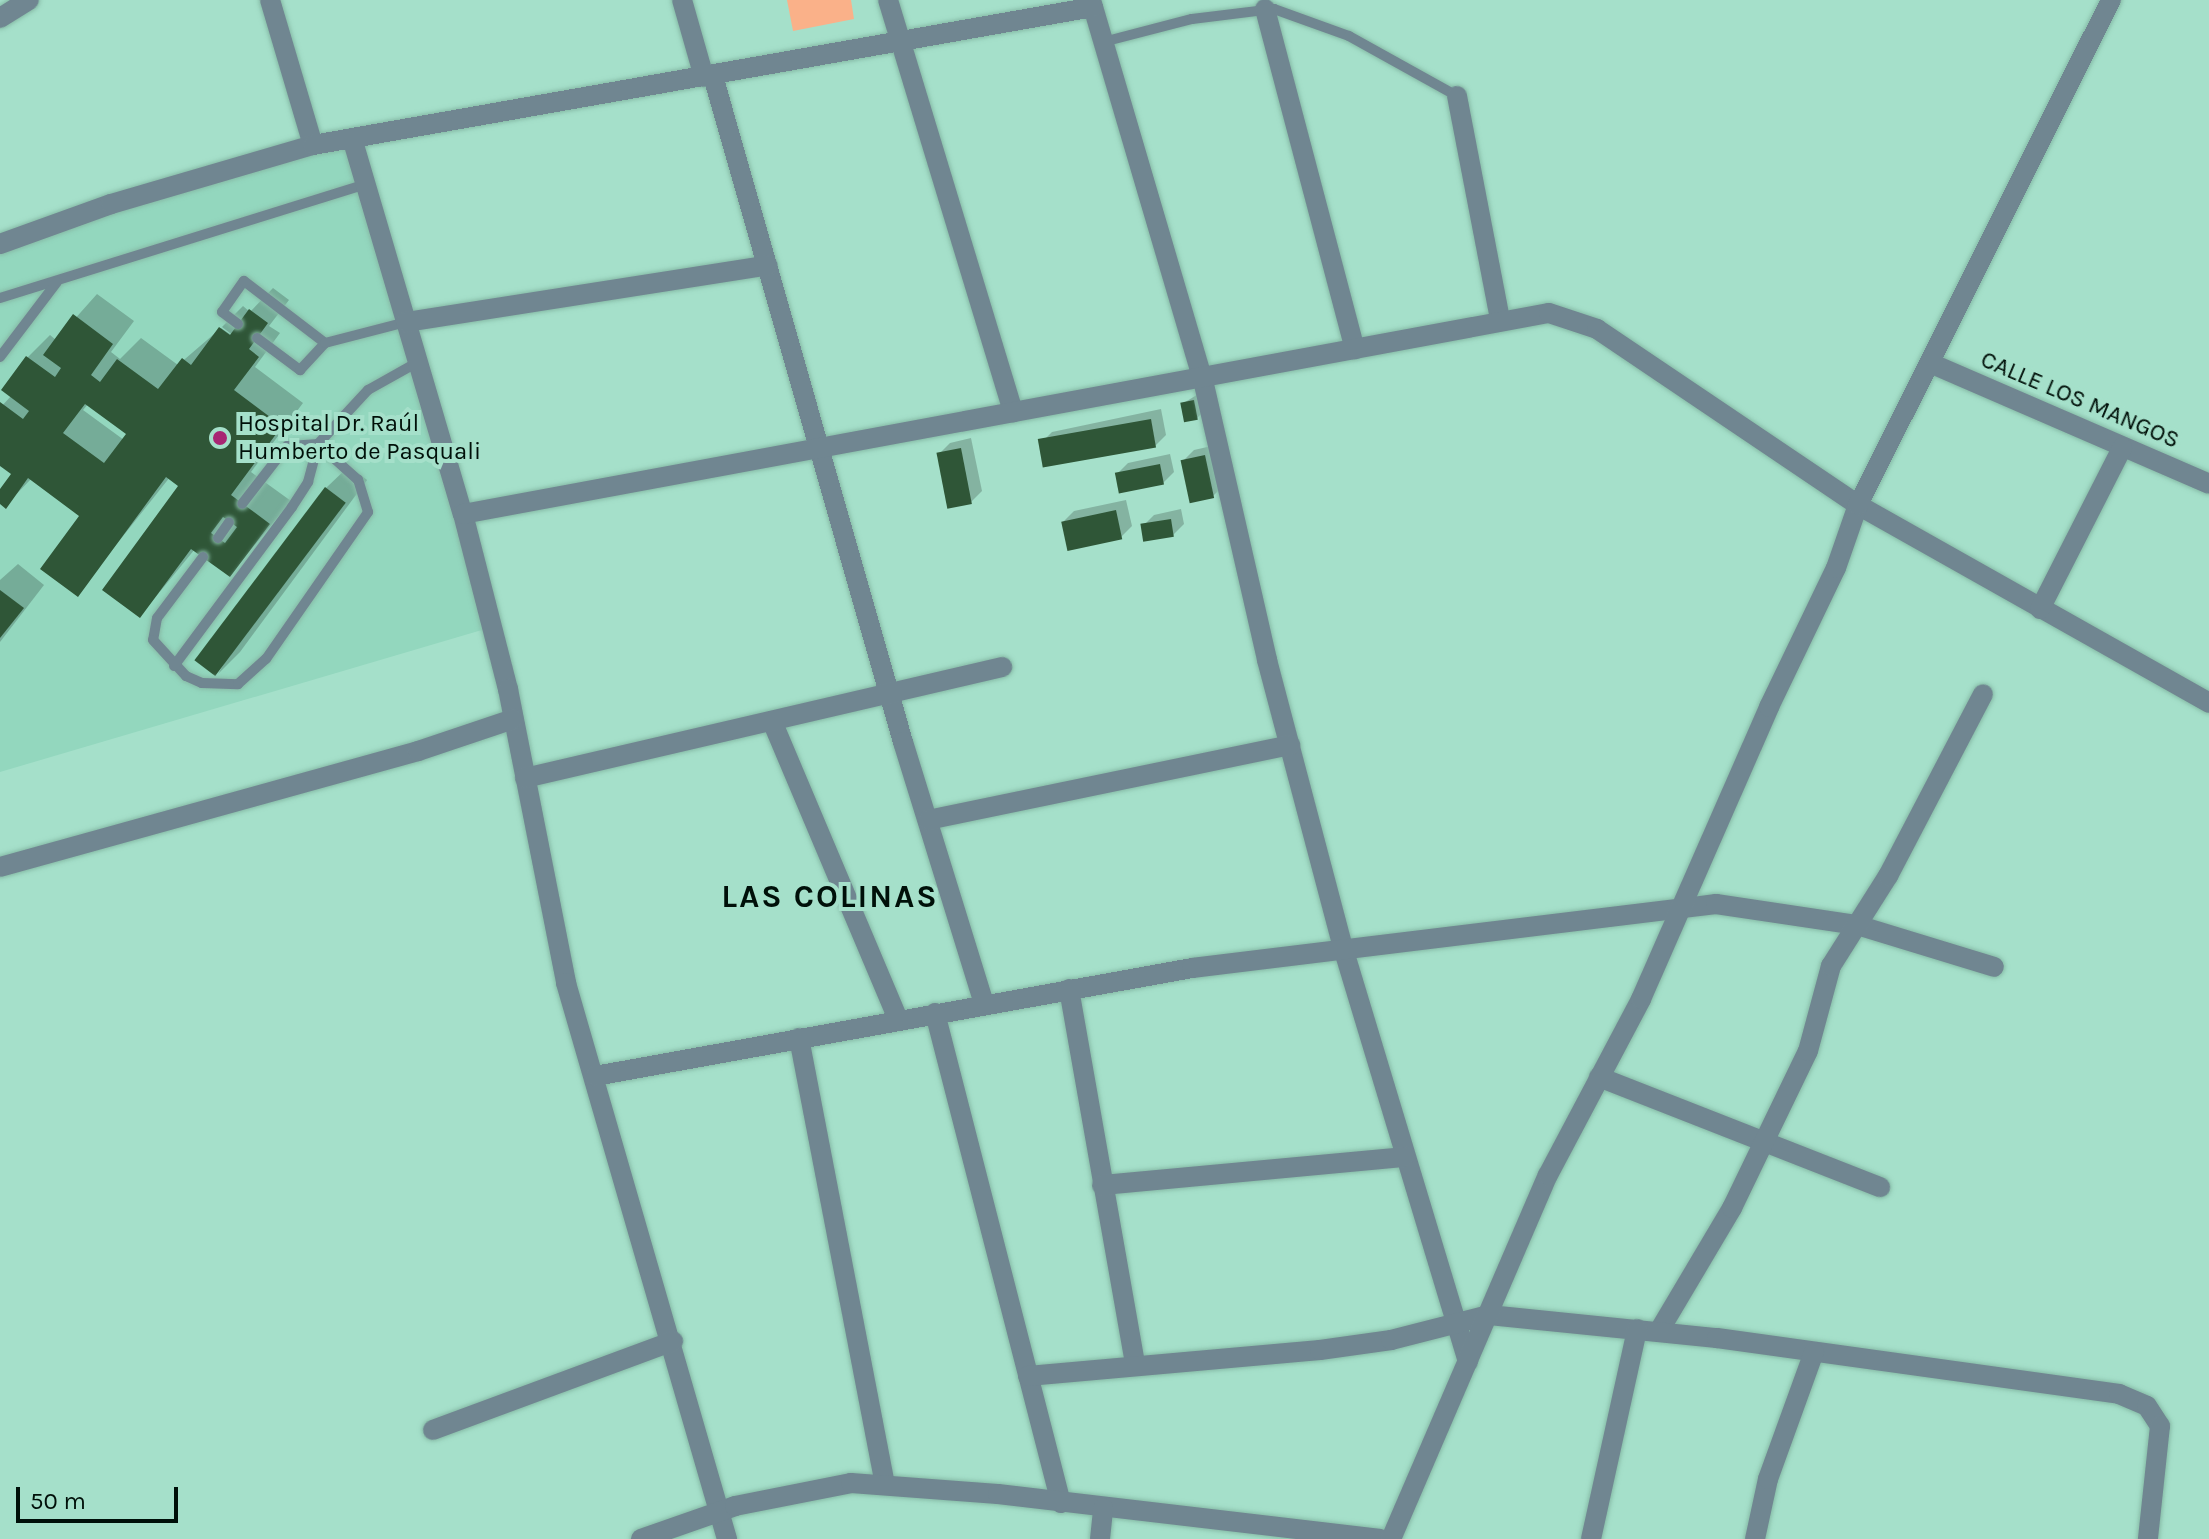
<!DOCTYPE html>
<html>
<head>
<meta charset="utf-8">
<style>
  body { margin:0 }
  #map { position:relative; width:2209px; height:1539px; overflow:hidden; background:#a5e0ca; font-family:Karla,sans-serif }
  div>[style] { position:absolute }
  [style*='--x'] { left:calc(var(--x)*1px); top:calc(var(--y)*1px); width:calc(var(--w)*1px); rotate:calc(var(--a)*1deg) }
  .built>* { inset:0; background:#93d7be }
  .green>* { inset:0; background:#fab189 }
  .shadow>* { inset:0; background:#0003 }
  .building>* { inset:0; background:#2f5637; transform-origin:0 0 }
  .roads { filter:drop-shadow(0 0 2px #87bba7) drop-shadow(0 0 2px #87bba7) }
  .service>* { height:10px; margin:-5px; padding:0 5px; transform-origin:5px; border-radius:5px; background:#708691 }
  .minor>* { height:20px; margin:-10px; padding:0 10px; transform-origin:10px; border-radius:10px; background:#708691 }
  .dots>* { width:22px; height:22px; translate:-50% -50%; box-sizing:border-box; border:4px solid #a5e0ca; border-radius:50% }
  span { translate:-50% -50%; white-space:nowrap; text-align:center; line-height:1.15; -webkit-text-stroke:8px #a5e0ca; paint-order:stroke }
  .street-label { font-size:24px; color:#001009 }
  .poi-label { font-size:24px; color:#001009 }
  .left { translate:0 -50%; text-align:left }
  .district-label { font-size:32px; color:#001009; font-weight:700; letter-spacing:2px }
  .scale { position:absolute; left:16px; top:1487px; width:162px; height:36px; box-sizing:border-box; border:4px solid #001009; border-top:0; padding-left:10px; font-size:24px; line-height:28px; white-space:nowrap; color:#001009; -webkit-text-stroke:6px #a5e0ca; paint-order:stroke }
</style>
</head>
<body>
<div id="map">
  <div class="built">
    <i style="clip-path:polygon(352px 138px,492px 627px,0 772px,0 244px)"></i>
  </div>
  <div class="green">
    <i style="clip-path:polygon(787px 0,851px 0,854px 19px,793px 31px)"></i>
  </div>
  <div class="shadow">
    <i style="clip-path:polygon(evenodd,273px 288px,289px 300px,269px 326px,280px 333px,255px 367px,303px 403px,251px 472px,291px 501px,230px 575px,195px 549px,140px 616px,181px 486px,170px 477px,77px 594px,82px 515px,32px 478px,5px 506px,0 502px,0 492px,14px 474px,0 464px,0 408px,12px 395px,28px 357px,50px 335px,56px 340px,97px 294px,134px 321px,111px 352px,120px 359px,141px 338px,178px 365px,221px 328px,239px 340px,222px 327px,243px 306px,250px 312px,273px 288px,88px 404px,128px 433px,124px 440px,83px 410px,88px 404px)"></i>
    <i style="clip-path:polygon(1205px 390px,1208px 407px,1197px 418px,1182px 404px)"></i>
    <i style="clip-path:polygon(1161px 409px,1166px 435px,1155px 446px,1041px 443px,1052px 432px)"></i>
    <i style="clip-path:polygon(971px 438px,982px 491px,971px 502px,939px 454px,950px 443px)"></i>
    <i style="clip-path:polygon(1216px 445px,1224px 485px,1213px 496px,1183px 461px,1194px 450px)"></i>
    <i style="clip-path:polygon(1170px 454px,1174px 472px,1163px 483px,1117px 474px,1128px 463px)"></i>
    <i style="clip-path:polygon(349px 466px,367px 480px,240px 652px,218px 674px,326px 488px)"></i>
    <i style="clip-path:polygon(1126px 500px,1132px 526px,1121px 537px,1063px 522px,1074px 511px)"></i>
    <i style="clip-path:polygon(1181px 509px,1184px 524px,1173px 535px,1143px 526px,1154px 515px)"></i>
    <i style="clip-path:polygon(18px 564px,44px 585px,0 642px,0 580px)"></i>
  </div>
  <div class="building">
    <i style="clip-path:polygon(evenodd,249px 309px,268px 323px,249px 349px,259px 357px,234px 390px,282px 426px,231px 495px,270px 524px,230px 577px,191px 549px,140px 618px,102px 590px,178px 486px,166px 477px,78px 597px,40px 569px,79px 516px,28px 478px,6px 509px,0 504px,0 489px,11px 474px,0 466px,0 402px,23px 419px,29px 411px,1px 390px,26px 356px,55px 377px,61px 368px,43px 355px,73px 314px,113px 344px,91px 375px,100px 382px,117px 359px,158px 389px,182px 358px,191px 365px,219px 327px,230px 335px,249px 309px,85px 404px,126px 434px,104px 463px,63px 433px,85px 404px,249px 309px,223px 517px,237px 527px,225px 543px,211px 533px,223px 517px)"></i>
    <i style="left:1194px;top:400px;width:20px;height:14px;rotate:79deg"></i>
    <i style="left:1151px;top:419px;width:29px;height:115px;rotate:80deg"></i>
    <i style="left:961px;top:448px;width:57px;height:25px;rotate:79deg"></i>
    <i style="left:1205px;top:455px;width:44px;height:25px;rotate:78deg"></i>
    <i style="left:1160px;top:464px;width:21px;height:46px;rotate:79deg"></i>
    <i style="left:325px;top:487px;width:26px;height:217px;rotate:37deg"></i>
    <i style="left:1116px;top:510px;width:30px;height:56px;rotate:78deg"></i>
    <i style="left:1171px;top:519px;width:18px;height:31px;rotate:81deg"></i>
    <i style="clip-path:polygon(0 590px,24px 608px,0 638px)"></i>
  </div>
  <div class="roads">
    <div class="service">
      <i style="--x:1103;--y:42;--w:92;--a:-14.5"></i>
      <i style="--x:1192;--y:19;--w:83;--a:-7"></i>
      <i style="--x:1274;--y:9;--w:80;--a:19.8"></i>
      <i style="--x:1349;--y:36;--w:124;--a:29.1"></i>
      <i style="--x:0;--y:298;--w:382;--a:-17.3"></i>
      <i style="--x:238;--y:324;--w:20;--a:-143"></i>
      <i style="--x:222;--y:312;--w:38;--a:-55"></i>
      <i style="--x:244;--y:281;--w:102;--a:37.4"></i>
      <i style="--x:257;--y:338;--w:54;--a:36.7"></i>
      <i style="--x:300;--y:370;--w:37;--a:-47"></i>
      <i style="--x:325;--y:343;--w:84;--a:-14.5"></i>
      <i style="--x:0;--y:357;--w:94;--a:-52.8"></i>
      <i style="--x:218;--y:538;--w:19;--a:-55"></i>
      <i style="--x:203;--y:557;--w:76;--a:127"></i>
      <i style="--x:157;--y:618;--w:22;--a:100"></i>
      <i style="--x:153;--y:640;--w:49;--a:47.5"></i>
      <i style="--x:186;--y:676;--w:17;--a:24"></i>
      <i style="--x:202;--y:683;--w:36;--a:2"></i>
      <i style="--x:238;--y:684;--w:38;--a:-42"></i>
      <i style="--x:266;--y:659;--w:179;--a:-55.2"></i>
      <i style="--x:368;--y:512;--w:34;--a:-107"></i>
      <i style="--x:358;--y:480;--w:54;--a:-138"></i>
      <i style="--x:318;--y:444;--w:31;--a:176"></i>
      <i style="--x:287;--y:446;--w:73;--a:127.8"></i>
      <i style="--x:174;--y:666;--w:198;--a:-53.4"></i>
      <i style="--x:292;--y:507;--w:30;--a:-57"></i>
      <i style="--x:308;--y:482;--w:39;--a:-75"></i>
      <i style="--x:318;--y:444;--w:74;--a:-47.2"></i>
      <i style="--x:368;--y:390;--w:57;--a:-29.2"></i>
    </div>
    <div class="minor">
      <i style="--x:270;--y:0;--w:151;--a:73.5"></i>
      <i style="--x:682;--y:0;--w:80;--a:74.1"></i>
      <i style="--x:888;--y:0;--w:431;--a:73.1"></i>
      <i style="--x:1091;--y:0;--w:396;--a:73.6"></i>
      <i style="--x:1203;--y:380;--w:287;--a:77.1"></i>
      <i style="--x:1267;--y:660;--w:301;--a:75.2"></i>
      <i style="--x:1344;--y:951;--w:429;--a:73.2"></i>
      <i style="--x:1265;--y:9;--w:352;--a:75.2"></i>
      <i style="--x:0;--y:18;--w:34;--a:-32"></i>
      <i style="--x:713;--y:76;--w:693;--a:74.08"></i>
      <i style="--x:903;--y:742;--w:274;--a:72.8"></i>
      <i style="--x:1457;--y:96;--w:228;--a:79.1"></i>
      <i style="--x:352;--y:138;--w:392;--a:73.6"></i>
      <i style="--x:463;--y:514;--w:181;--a:75.6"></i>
      <i style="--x:508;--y:689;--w:300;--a:78.8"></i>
      <i style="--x:566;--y:983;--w:579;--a:73.85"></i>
      <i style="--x:0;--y:244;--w:118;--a:-19.8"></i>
      <i style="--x:111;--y:204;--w:210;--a:-16.3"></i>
      <i style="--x:313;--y:145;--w:792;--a:-10.03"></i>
      <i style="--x:406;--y:322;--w:366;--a:-8.9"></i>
      <i style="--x:1930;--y:363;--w:304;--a:23.4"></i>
      <i style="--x:463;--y:514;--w:1104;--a:-10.49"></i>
      <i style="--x:1549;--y:313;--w:51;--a:18.4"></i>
      <i style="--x:1597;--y:329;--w:315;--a:34"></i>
      <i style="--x:1858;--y:505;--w:403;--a:29.4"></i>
      <i style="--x:2040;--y:609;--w:181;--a:-63"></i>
      <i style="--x:772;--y:721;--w:324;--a:67.1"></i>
      <i style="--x:525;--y:778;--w:490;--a:-13.1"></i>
      <i style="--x:928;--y:820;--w:370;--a:-11.7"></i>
      <i style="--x:0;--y:867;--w:434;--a:-15.5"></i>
      <i style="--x:418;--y:751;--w:100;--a:-18.6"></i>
      <i style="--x:1069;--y:989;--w:380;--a:80"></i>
      <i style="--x:935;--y:1013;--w:506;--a:75.58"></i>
      <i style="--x:799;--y:1038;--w:454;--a:79.1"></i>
      <i style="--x:595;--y:1076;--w:607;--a:-10.25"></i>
      <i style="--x:1192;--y:968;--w:528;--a:-6.96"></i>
      <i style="--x:1716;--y:904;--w:143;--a:8.5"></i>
      <i style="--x:1857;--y:925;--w:143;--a:17"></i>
      <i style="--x:1599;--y:1077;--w:302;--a:21.4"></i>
      <i style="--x:1102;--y:1185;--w:303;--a:-5.3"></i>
      <i style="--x:1659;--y:1331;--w:143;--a:-59.3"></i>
      <i style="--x:1732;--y:1208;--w:174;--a:-64.2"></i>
      <i style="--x:1808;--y:1051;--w:88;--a:-74.9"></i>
      <i style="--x:1831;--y:966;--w:107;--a:-57.7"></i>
      <i style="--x:1888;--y:876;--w:205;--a:-62.4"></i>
      <i style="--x:1028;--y:1376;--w:293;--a:-5.1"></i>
      <i style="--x:1320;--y:1350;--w:72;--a:-8"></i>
      <i style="--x:1391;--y:1340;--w:101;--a:-14.3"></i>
      <i style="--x:1489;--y:1315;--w:229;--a:5.8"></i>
      <i style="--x:1717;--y:1338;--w:406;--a:7.9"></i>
      <i style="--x:2119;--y:1394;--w:30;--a:23"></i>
      <i style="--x:2147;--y:1406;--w:24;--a:57"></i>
      <i style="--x:2160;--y:1426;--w:114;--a:96.1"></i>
      <i style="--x:433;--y:1430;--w:256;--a:-20.3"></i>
      <i style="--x:641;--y:1539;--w:100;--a:-19.3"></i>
      <i style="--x:735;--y:1506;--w:118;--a:-11.2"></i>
      <i style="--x:851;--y:1483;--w:147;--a:4.3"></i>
      <i style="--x:998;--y:1494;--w:385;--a:6.7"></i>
      <i style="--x:1100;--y:1539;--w:31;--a:-84"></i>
      <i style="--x:1391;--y:1539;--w:396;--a:-66.7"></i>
      <i style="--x:1548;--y:1175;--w:199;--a:-62.1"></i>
      <i style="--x:1641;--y:999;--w:319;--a:-66.3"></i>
      <i style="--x:1769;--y:707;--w:154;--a:-64.3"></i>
      <i style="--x:1836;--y:568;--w:67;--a:-70.8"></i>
      <i style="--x:1858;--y:505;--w:565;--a:-63.39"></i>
      <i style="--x:1591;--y:1539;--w:215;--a:-77.6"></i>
      <i style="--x:1755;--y:1539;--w:61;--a:-77.8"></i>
      <i style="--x:1768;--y:1479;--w:135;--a:-70.1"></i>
    </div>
  </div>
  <div class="dots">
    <i style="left:220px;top:438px;background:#a82673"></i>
  </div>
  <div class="street-label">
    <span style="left:2080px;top:400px;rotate:23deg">CALLE LOS MANGOS</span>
  </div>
  <div class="poi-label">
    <span class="left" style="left:238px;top:438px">Hospital Dr. Raúl<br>Humberto de Pasquali</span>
  </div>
  <div class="district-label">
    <span style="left:830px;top:897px">LAS COLINAS</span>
  </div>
  <div class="scale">50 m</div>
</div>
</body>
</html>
